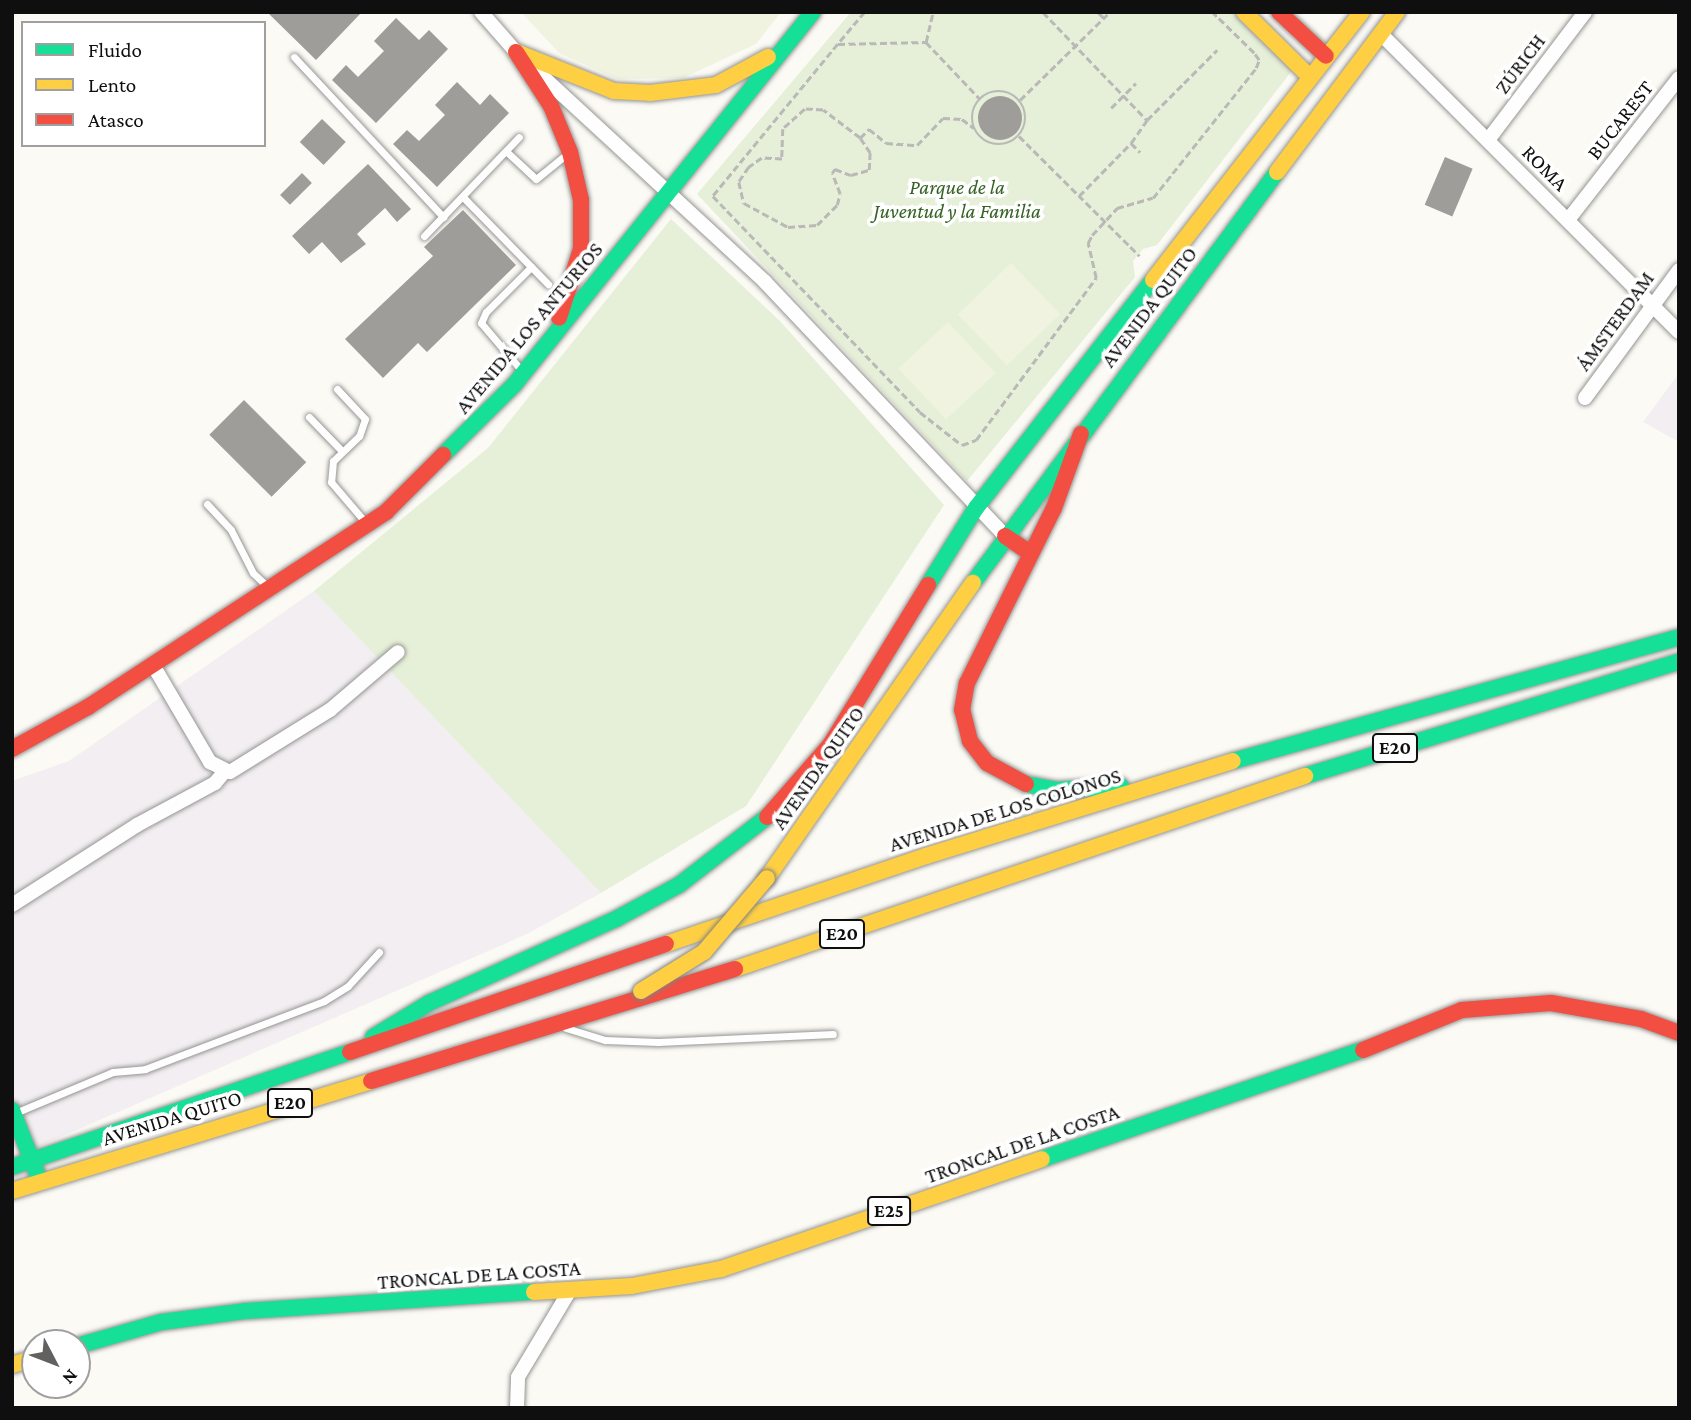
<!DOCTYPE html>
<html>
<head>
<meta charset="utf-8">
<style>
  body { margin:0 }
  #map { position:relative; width:1691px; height:1420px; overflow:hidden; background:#fbfaf5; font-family:"Crimson Pro",serif }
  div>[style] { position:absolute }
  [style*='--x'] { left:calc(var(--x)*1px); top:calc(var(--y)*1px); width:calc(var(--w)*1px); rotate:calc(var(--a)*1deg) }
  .industrial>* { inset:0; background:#f2eef1 }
  .green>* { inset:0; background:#e6efd7 }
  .pitch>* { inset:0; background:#eff3e0; transform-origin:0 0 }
  .building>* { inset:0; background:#9f9d9a; transform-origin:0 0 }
  .round { border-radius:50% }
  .path>* { height:2.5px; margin-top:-1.25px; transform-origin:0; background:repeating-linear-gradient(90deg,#b9b9b8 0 7px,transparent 0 10.5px) }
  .path>.ring { margin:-1.25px; padding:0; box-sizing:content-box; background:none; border:2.5px solid #b9b9b8; border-radius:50% }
  .roads { filter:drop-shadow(0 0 2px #959593) drop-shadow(0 0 2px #959593) }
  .lane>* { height:7px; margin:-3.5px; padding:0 3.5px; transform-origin:3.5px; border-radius:3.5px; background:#fefefe }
  .street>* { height:14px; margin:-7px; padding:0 7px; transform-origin:7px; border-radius:7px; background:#fefefe }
  .fast>* { height:16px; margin:-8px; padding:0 8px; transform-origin:8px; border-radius:8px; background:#16e098 }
  .slow>* { height:16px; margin:-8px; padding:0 8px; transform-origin:8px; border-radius:8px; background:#ffcf43 }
  .jam>* { height:16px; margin:-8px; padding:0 8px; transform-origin:8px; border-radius:8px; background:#f24e42 }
  .bridges { filter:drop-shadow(0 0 2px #838280) drop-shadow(0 0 2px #838280) }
  .slow-bridge>* { height:16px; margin:-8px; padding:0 8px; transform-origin:8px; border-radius:8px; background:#ffcf43 }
  span { translate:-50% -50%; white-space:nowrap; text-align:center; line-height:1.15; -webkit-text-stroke:7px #fff; paint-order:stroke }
  .shield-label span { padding:2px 5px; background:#fff; border:2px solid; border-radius:5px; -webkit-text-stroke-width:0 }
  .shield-label { font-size:19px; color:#0f0f0f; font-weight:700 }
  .street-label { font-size:21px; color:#0f0f0f }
  .park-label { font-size:21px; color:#356224; font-style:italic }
  .frame { position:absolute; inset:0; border:14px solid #0f0f0f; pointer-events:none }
  .legend { position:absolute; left:21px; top:21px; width:245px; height:126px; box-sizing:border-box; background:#fff; border:2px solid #9f9f9f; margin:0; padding:9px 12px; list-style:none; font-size:21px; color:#0f0f0f }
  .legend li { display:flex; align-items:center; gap:14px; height:35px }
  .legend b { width:35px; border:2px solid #9f9f9f }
  .north { position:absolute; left:21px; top:1329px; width:70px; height:70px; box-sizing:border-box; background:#fff; border:2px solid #9f9f9f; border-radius:50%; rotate:132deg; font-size:19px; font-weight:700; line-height:28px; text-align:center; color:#0f0f0f }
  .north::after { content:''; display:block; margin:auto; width:24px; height:32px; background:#626160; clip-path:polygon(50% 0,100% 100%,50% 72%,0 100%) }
</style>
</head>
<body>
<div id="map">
  <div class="industrial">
    <i style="clip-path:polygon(1679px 373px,1679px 442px,1643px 422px)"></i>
    <i style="clip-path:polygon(314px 591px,601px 893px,527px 934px,33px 1149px,12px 1101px,12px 781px,69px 761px)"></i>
  </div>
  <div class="green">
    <i style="clip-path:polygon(851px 12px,1233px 12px,1294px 68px,1157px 245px,1143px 249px,1133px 261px,1135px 277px,967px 481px,697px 194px)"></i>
    <i style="clip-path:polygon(671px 219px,780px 321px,944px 505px,746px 806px,601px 893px,314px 591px,488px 448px)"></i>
  </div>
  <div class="pitch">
    <i style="clip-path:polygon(521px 12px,781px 12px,756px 44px,683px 78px,617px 79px,559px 53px)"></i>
    <i style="left:1011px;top:263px;width:71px;height:74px;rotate:46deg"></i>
    <i style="left:948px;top:322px;width:70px;height:68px;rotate:47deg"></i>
  </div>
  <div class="building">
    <i style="clip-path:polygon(267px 12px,362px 12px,316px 60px)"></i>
    <i style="clip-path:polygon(396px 18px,419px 40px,429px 30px,448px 49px,376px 123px,332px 80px,346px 65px,358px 77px,384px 51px,374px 41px)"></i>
    <i style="clip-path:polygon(457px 82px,480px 105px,490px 94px,509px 113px,437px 187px,393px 144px,407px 130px,419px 141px,445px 115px,435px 105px)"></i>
    <i class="round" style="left:978px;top:96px;width:44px;height:44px"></i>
    <i style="left:322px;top:119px;width:33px;height:32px;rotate:44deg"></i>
    <i style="left:1445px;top:157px;width:30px;height:52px;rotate:23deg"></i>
    <i style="clip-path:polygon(368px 164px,411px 209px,397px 222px,385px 208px,357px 234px,366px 244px,341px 263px,322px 242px,309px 254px,292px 236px)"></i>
    <i style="left:302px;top:173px;width:14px;height:31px;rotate:45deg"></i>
    <i style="clip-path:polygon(463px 210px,516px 265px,427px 352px,418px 343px,383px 378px,345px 339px,433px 256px,424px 247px)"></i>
    <i style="left:244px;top:400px;width:88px;height:49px;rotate:45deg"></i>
  </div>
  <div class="path">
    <i style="--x:865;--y:12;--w:42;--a:130.2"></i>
    <i style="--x:838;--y:44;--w:88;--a:-1.3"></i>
    <i style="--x:926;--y:42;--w:79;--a:46.5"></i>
    <i style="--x:1043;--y:12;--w:150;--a:46.1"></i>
    <i style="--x:1147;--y:120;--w:99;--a:-45"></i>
    <i style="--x:1098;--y:12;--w:8;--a:45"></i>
    <i style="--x:926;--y:42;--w:31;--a:-77"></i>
    <i style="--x:838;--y:44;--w:197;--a:129.4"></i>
    <i style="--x:713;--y:196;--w:299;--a:46.2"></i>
    <i style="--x:920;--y:412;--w:53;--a:38.2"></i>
    <i style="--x:962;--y:445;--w:15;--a:-20"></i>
    <i style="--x:976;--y:440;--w:202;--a:-53.5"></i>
    <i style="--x:1096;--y:278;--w:36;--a:-103"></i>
    <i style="--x:1088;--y:243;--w:9;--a:-63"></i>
    <i style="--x:1092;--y:235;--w:37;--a:-47"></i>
    <i style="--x:1117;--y:208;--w:37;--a:-16"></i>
    <i style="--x:1153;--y:198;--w:166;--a:-51.6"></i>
    <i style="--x:1256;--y:68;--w:9;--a:-69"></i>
    <i style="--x:1259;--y:60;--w:9;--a:-126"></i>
    <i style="--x:1254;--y:53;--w:59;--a:-135.7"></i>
    <i class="ring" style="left:972px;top:91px;width:51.5px;height:51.5px"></i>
    <i style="--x:1020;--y:100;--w:126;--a:-44.4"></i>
    <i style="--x:1111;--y:108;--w:35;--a:-45"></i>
    <i style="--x:1019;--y:136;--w:170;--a:44.8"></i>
    <i style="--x:860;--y:138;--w:46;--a:-142.9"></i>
    <i style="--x:823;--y:110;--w:18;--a:-177"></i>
    <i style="--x:805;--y:109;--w:30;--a:138"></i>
    <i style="--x:783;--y:129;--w:30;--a:92"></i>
    <i style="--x:782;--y:159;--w:20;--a:-177"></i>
    <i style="--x:762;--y:158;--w:16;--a:145"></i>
    <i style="--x:749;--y:167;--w:18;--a:124"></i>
    <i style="--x:739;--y:182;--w:22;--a:77"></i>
    <i style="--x:744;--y:203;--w:50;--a:28.6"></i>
    <i style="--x:788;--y:227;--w:29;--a:-4"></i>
    <i style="--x:817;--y:225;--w:28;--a:-45"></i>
    <i style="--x:837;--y:205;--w:11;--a:-75"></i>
    <i style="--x:840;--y:194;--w:22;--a:-111"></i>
    <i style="--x:832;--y:173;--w:5;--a:-53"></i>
    <i style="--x:835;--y:169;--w:17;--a:21"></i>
    <i style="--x:851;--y:175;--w:19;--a:-16"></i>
    <i style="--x:869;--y:170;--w:17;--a:-87"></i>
    <i style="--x:870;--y:153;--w:18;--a:-124"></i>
    <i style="--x:860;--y:138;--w:13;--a:-45"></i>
    <i style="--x:869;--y:129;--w:22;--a:39"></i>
    <i style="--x:886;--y:143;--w:31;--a:4"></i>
    <i style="--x:917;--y:145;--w:37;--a:-46"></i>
    <i style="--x:943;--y:118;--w:19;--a:3"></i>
    <i style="--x:962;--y:119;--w:15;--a:37"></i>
    <i style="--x:1131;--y:143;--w:13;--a:45"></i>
    <i style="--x:1079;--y:196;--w:74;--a:-45.5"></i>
    <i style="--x:1131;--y:143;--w:28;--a:-55"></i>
  </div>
  <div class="roads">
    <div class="lane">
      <i style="--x:294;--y:57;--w:219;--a:47"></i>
      <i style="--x:508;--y:153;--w:38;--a:43"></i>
      <i style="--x:536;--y:179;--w:40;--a:-39"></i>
      <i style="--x:463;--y:197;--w:122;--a:45.7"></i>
      <i style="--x:424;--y:236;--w:137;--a:-46.2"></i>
      <i style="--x:522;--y:371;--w:63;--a:-130.5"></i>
      <i style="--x:481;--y:323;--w:12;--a:-66"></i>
      <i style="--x:486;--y:312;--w:64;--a:-45"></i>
      <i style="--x:337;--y:389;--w:41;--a:47"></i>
      <i style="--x:365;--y:419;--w:18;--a:109"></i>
      <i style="--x:359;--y:436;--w:36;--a:136"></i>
      <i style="--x:333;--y:461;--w:21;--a:95"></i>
      <i style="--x:331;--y:482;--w:52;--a:49.6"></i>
      <i style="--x:309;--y:417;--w:47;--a:45.9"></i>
      <i style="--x:207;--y:504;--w:35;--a:47"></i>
      <i style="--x:231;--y:530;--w:48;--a:62.9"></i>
      <i style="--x:253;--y:573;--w:21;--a:43"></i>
      <i style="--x:566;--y:1028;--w:41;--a:17.1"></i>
      <i style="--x:605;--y:1040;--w:53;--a:2.2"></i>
      <i style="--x:658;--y:1042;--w:175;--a:-2.6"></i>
      <i style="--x:15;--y:1113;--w:106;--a:-22.7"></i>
      <i style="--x:113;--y:1072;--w:32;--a:-5"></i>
      <i style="--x:145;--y:1069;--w:191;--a:-20.8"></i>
      <i style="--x:324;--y:1001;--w:28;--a:-32"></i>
      <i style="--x:348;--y:986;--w:46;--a:-47.6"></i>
    </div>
    <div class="street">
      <i style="--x:481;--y:12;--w:53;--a:48.8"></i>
      <i style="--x:516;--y:52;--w:339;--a:42.7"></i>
      <i style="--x:765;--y:282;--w:349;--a:46.6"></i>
      <i style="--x:1381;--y:34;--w:421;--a:45"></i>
      <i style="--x:1488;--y:140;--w:161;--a:-52.8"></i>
      <i style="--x:1568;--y:220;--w:180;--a:-52"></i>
      <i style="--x:1585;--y:398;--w:159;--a:-53.7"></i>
      <i style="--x:153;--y:665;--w:113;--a:59.6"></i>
      <i style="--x:210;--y:762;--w:22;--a:27"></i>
      <i style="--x:230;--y:772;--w:118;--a:-31.8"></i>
      <i style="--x:330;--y:710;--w:89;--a:-40.5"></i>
      <i style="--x:12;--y:905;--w:148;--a:-32.6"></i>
      <i style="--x:137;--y:825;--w:89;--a:-28.3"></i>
      <i style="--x:215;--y:783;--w:16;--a:-50"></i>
      <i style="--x:517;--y:1408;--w:31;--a:-88"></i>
      <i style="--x:518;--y:1377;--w:101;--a:-59.1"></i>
    </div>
    <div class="fast">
      <i style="--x:443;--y:455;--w:100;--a:-44.6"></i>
      <i style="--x:514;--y:385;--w:478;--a:-51.3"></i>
      <i style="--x:973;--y:583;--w:511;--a:-53.51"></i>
      <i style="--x:928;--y:585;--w:91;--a:-58.1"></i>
      <i style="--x:976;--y:508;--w:289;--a:-52.2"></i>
      <i style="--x:1233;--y:761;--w:463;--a:-15.5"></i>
      <i style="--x:1305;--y:776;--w:391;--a:-17"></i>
      <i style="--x:1026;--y:784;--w:31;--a:11"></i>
      <i style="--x:1056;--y:790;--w:65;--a:-3.5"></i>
      <i style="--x:373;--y:1037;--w:66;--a:-31.3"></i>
      <i style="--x:429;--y:1003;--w:205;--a:-24.2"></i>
      <i style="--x:616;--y:919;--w:72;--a:-28.4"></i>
      <i style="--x:679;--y:885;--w:111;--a:-37.7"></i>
      <i style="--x:12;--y:1110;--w:68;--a:68.4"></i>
      <i style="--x:1042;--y:1159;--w:339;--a:-18.8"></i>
      <i style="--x:12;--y:1167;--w:357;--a:-18.8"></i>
      <i style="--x:77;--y:1346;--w:88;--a:-15.8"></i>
      <i style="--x:162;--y:1322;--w:85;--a:-7.5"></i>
      <i style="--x:246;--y:1311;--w:289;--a:-3.8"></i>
    </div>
    <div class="slow">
      <i style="--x:1244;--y:12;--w:91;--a:44.6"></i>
      <i style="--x:516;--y:52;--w:105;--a:21.7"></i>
      <i style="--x:614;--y:91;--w:36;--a:3"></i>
      <i style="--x:650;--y:93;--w:66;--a:-6.9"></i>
      <i style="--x:716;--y:85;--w:59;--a:-28.3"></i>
      <i style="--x:1277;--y:172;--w:200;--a:-53.1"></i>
      <i style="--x:1153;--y:280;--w:340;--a:-52.1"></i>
      <i style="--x:767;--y:878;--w:360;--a:-55.1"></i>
      <i style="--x:666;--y:944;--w:274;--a:-18.7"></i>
      <i style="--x:926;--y:856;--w:321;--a:-17.2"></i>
      <i style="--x:735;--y:969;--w:602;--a:-18.71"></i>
      <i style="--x:12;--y:1191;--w:375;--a:-17"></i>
      <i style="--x:534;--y:1292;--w:98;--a:-3.5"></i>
      <i style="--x:632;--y:1286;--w:91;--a:-10.8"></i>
      <i style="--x:721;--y:1269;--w:339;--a:-18.9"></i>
      <i style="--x:12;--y:1365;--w:24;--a:-17"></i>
    </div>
    <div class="jam">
      <i style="--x:1279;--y:12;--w:64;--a:43.1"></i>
      <i style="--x:516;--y:52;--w:64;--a:57.1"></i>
      <i style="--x:551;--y:106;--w:50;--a:67.6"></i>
      <i style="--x:570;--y:152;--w:49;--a:77.1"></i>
      <i style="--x:581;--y:200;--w:49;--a:90"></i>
      <i style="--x:581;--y:249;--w:72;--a:107.7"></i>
      <i style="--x:1005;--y:536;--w:30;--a:34"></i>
      <i style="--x:12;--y:749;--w:87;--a:-28.9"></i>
      <i style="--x:88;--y:707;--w:356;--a:-33.2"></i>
      <i style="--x:386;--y:512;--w:81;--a:-45"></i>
      <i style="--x:1026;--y:784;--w:44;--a:-151.7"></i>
      <i style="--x:987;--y:763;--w:28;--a:-128"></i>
      <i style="--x:970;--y:741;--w:32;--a:-104"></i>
      <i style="--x:962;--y:710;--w:27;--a:-80"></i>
      <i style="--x:967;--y:683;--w:195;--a:-63.6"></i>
      <i style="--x:1054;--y:508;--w:79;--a:-70"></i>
      <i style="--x:767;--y:817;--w:96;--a:-48.8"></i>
      <i style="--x:830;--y:745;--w:188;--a:-58.5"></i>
      <i style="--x:1363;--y:1050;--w:107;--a:-22"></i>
      <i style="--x:1462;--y:1010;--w:89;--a:-4.5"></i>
      <i style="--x:1551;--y:1003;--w:91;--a:10.1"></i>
      <i style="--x:1641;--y:1019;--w:40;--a:20.2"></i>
      <i style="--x:350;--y:1052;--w:334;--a:-18.9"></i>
      <i style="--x:371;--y:1081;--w:381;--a:-17.1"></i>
    </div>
  </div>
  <div class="bridges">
    <div class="slow-bridge">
      <i style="--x:641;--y:991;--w:74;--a:-31.8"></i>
      <i style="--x:704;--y:952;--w:97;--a:-49.6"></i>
    </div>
  </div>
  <div class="shield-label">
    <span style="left:1395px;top:748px">E20</span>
    <span style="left:842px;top:934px">E20</span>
    <span style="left:290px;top:1103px">E20</span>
    <span style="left:889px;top:1211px">E25</span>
  </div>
  <div class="street-label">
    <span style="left:1520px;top:64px;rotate:-53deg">ZÚRICH</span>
    <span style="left:1620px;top:120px;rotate:-52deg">BUCAREST</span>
    <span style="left:1545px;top:168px;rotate:45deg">ROMA</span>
    <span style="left:1149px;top:307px;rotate:-53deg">AVENIDA QUITO</span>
    <span style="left:1615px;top:321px;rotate:-54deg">ÁMSTERDAM</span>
    <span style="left:529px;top:328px;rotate:-50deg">AVENIDA LOS ANTURIOS</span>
    <span style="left:818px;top:768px;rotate:-55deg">AVENIDA QUITO</span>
    <span style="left:1005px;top:810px;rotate:-17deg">AVENIDA DE LOS COLONOS</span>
    <span style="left:172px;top:1118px;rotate:-17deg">AVENIDA QUITO</span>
    <span style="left:1022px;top:1144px;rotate:-19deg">TRONCAL DE LA COSTA</span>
    <span style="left:479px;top:1275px;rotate:-4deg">TRONCAL DE LA COSTA</span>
  </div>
  <div class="park-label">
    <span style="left:957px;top:199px">Parque de la<br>Juventud y la Familia</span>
  </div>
  <div class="frame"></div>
  <ul class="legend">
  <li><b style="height:9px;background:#16e098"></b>Fluido</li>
  <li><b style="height:9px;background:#ffcf43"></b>Lento</li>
  <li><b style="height:9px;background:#f24e42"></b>Atasco</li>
  </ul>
  <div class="north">N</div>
</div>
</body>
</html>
